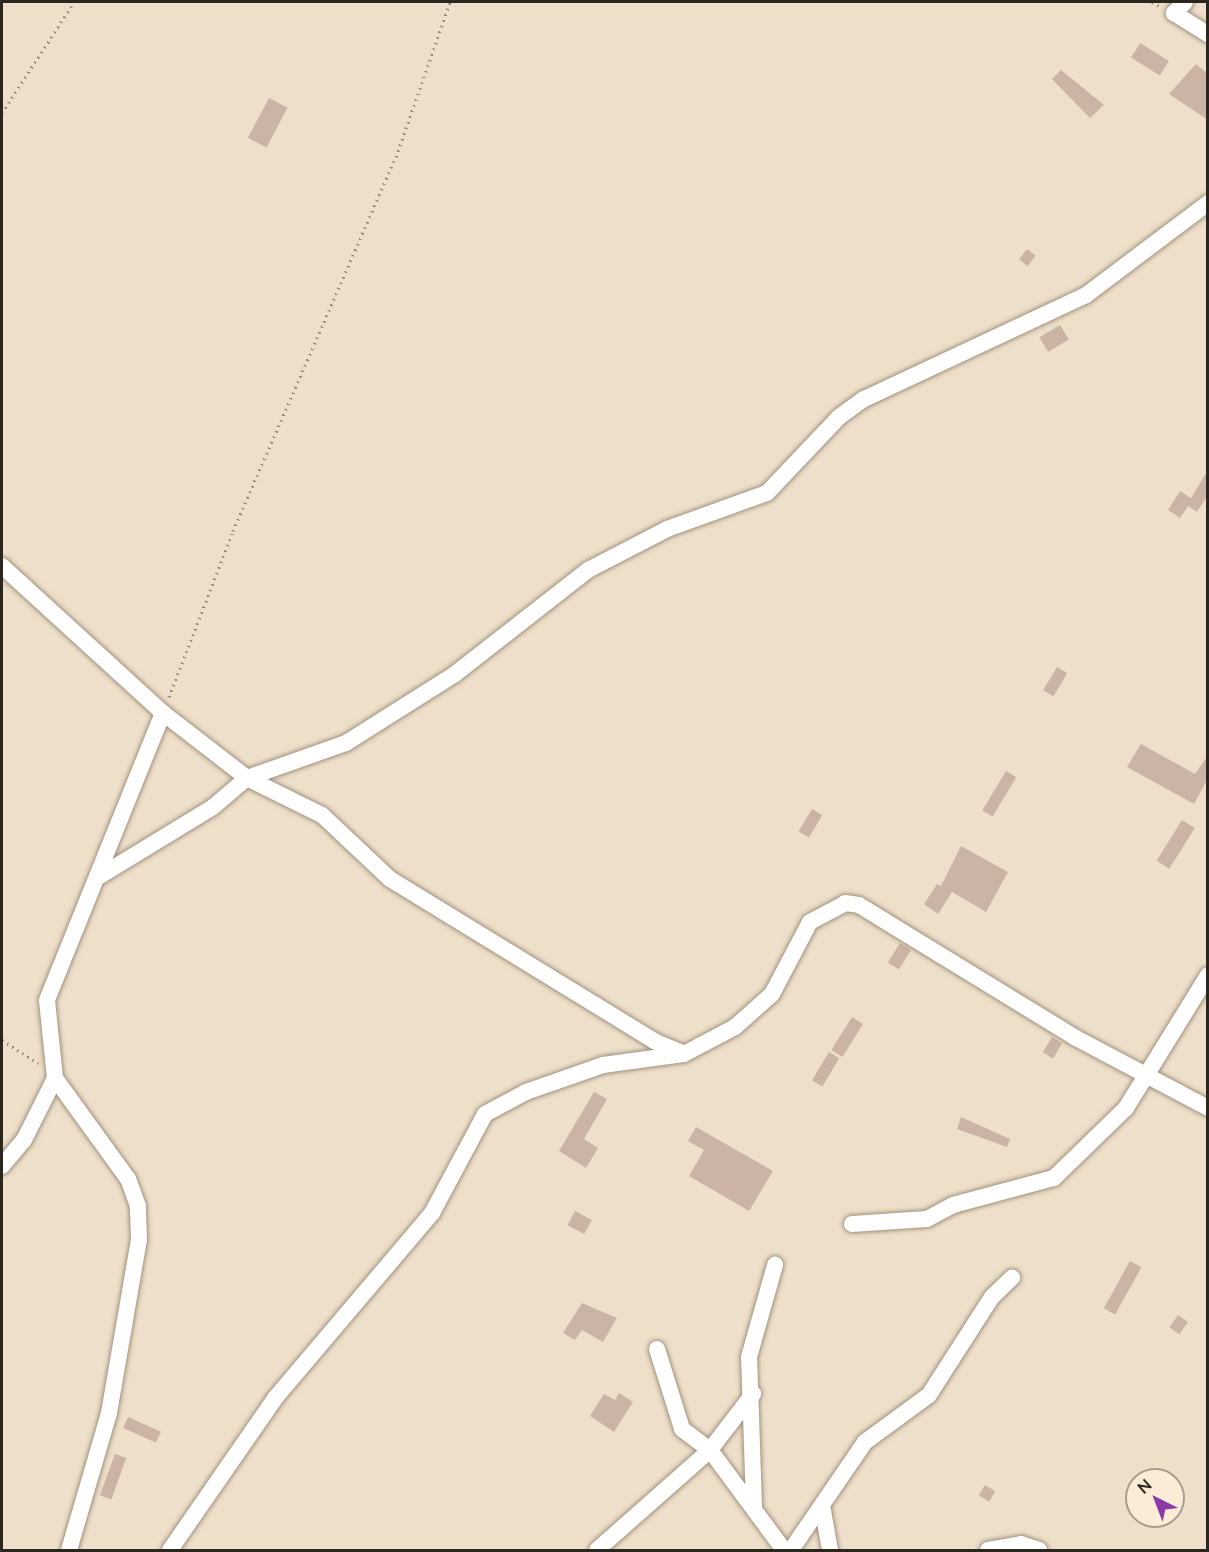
<!DOCTYPE html>
<html>
<head>
<meta charset="utf-8">
<style>
  body { margin:0 }
  #map { position:relative; width:1209px; height:1552px; overflow:hidden; background:#eedfca; font-family:Lato,sans-serif }
  div>[style] { position:absolute }
  [style*='--x'] { left:calc(var(--x)*1px); top:calc(var(--y)*1px); width:calc(var(--w)*1px); rotate:calc(var(--a)*1deg) }
  .building>* { inset:0; background:#cbb3a6; transform-origin:0 0 }
  .path>* { height:3px; margin-top:-1.5px; transform-origin:0; background:repeating-linear-gradient(90deg,#93897a 0 1.5px,transparent 0 6px) }
  .roads { filter:drop-shadow(0 0 2px #a0927e) drop-shadow(0 0 2px #a0927e) }
  .minor>* { height:16px; margin:-8px; padding:0 8px; transform-origin:8px; border-radius:8px; background:#fff }
  span { translate:-50% -50%; white-space:nowrap; text-align:center; line-height:1.15; -webkit-text-stroke:4.5px #fbecd7; paint-order:stroke }
  .frame { position:absolute; inset:0; border:3px solid #2a251d; pointer-events:none }
  .north { position:absolute; left:1125px; top:1468px; width:60px; height:60px; box-sizing:border-box; background:#fbecd7; border:2px solid #a79c8d; border-radius:50%; rotate:318deg; font-size:16px; font-weight:700; line-height:24px; text-align:center; color:#2a251d }
  .north::after { content:''; display:block; margin:auto; width:21px; height:27px; background:#8b39a8; clip-path:polygon(50% 0,100% 100%,50% 72%,0 100%) }
</style>
</head>
<body>
<div id="map">
  <div class="building">
    <i style="left:1140px;top:43px;width:34px;height:17px;rotate:32deg"></i>
    <i style="clip-path:polygon(1196px 64px,1208px 74px,1208px 120px,1169px 94px)"></i>
    <i style="clip-path:polygon(1061px 70px,1104px 105px,1090px 118px,1052px 79px)"></i>
    <i style="left:269px;top:98px;width:21px;height:45px;rotate:28deg"></i>
    <i style="left:1027px;top:249px;width:11px;height:13px;rotate:38deg"></i>
    <i style="left:1060px;top:325px;width:17px;height:24px;rotate:59deg"></i>
    <i style="clip-path:polygon(1208px 470px,1208px 495px,1197px 512px,1188px 506px,1180px 518px,1168px 510px,1180px 491px,1191px 498px)"></i>
    <i style="left:1057px;top:667px;width:12px;height:27px;rotate:31deg"></i>
    <i style="clip-path:polygon(1141px 744px,1195px 774px,1208px 755px,1208px 778px,1194px 804px,1127px 767px)"></i>
    <i style="left:1006px;top:771px;width:12px;height:46px;rotate:31deg"></i>
    <i style="left:812px;top:809px;width:12px;height:26px;rotate:31deg"></i>
    <i style="left:1182px;top:820px;width:15px;height:48px;rotate:32deg"></i>
    <i style="clip-path:polygon(961px 846px,1008px 872px,986px 912px,952px 892px,938px 914px,924px 904px,937px 884px,941px 886px)"></i>
    <i style="left:900px;top:943px;width:13px;height:23px;rotate:32deg"></i>
    <i style="left:852px;top:1017px;width:13px;height:39px;rotate:32deg"></i>
    <i style="left:1052px;top:1037px;width:12px;height:18px;rotate:31deg"></i>
    <i style="left:829px;top:1052px;width:12px;height:33px;rotate:31deg"></i>
    <i style="clip-path:polygon(594px 1092px,607px 1099px,584px 1139px,598px 1148px,586px 1168px,559px 1151px)"></i>
    <i style="clip-path:polygon(961px 1117px,1010px 1139px,1007px 1147px,957px 1129px)"></i>
    <i style="clip-path:polygon(696px 1127px,773px 1171px,749px 1211px,689px 1176px,704px 1150px,688px 1141px)"></i>
    <i style="left:575px;top:1211px;width:19px;height:16px;rotate:28deg"></i>
    <i style="left:1130px;top:1261px;width:13px;height:54px;rotate:29deg"></i>
    <i style="clip-path:polygon(582px 1303px,617px 1318px,603px 1342px,582px 1330px,575px 1340px,563px 1333px)"></i>
    <i style="left:1178px;top:1315px;width:12px;height:15px;rotate:35deg"></i>
    <i style="clip-path:polygon(619px 1393px,633px 1402px,614px 1432px,590px 1416px,604px 1394px,615px 1400px)"></i>
    <i style="left:128px;top:1417px;width:36px;height:12px;rotate:24deg"></i>
    <i style="left:115px;top:1454px;width:12px;height:44px;rotate:20deg"></i>
    <i style="left:985px;top:1485px;width:12px;height:12px;rotate:31deg"></i>
  </div>
  <div class="path">
    <i style="--x:1152;--y:2;--w:10;--a:29"></i>
    <i style="--x:2;--y:113;--w:132;--a:-57"></i>
    <i style="--x:169;--y:697;--w:178;--a:-68.9"></i>
    <i style="--x:233;--y:531;--w:408;--a:-66.5"></i>
    <i style="--x:396;--y:157;--w:164;--a:-70.8"></i>
    <i style="--x:2;--y:1040;--w:43;--a:32.6"></i>
  </div>
  <div class="roads">
    <div class="minor">
      <i style="--x:1185;--y:2;--w:16;--a:135"></i>
      <i style="--x:1174;--y:13;--w:40;--a:32"></i>
      <i style="--x:2;--y:566;--w:218;--a:42.4"></i>
      <i style="--x:163;--y:713;--w:106;--a:37.7"></i>
      <i style="--x:247;--y:778;--w:84;--a:26.3"></i>
      <i style="--x:322;--y:815;--w:93;--a:43.3"></i>
      <i style="--x:390;--y:879;--w:310;--a:31.5"></i>
      <i style="--x:654;--y:1041;--w:33;--a:23"></i>
      <i style="--x:684;--y:1054;--w:58;--a:-27.9"></i>
      <i style="--x:735;--y:1027;--w:50;--a:-41.7"></i>
      <i style="--x:772;--y:994;--w:81;--a:-62.2"></i>
      <i style="--x:810;--y:922;--w:40;--a:-28"></i>
      <i style="--x:845;--y:903;--w:14;--a:8"></i>
      <i style="--x:859;--y:905;--w:255;--a:31.5"></i>
      <i style="--x:1076;--y:1038;--w:149;--a:27.9"></i>
      <i style="--x:100;--y:876;--w:132;--a:-31.4"></i>
      <i style="--x:213;--y:807;--w:45;--a:-40.5"></i>
      <i style="--x:247;--y:778;--w:105;--a:-19.5"></i>
      <i style="--x:346;--y:743;--w:129;--a:-32.3"></i>
      <i style="--x:455;--y:674;--w:169;--a:-38"></i>
      <i style="--x:588;--y:570;--w:89;--a:-27.4"></i>
      <i style="--x:667;--y:529;--w:106;--a:-19.8"></i>
      <i style="--x:767;--y:493;--w:105;--a:-46.5"></i>
      <i style="--x:839;--y:417;--w:31;--a:-36"></i>
      <i style="--x:864;--y:399;--w:245;--a:-25.1"></i>
      <i style="--x:1086;--y:295;--w:153;--a:-37"></i>
      <i style="--x:2;--y:1166;--w:34;--a:-50"></i>
      <i style="--x:24;--y:1140;--w:69;--a:-63.4"></i>
      <i style="--x:852;--y:1224;--w:75;--a:-3.8"></i>
      <i style="--x:927;--y:1219;--w:30;--a:-28"></i>
      <i style="--x:953;--y:1205;--w:105;--a:-15"></i>
      <i style="--x:1054;--y:1178;--w:100;--a:-44.2"></i>
      <i style="--x:1126;--y:1108;--w:156;--a:-58.3"></i>
      <i style="--x:657;--y:1349;--w:84;--a:72.6"></i>
      <i style="--x:682;--y:1429;--w:35;--a:37"></i>
      <i style="--x:710;--y:1450;--w:124;--a:53.5"></i>
      <i style="--x:822;--y:1505;--w:46;--a:79.9"></i>
      <i style="--x:754;--y:1506;--w:149;--a:-91.9"></i>
      <i style="--x:749;--y:1357;--w:96;--a:-74.2"></i>
      <i style="--x:69;--y:1550;--w:143;--a:-73.7"></i>
      <i style="--x:109;--y:1413;--w:176;--a:-80.2"></i>
      <i style="--x:139;--y:1240;--w:34;--a:-92"></i>
      <i style="--x:138;--y:1206;--w:29;--a:-110"></i>
      <i style="--x:128;--y:1179;--w:125;--a:-125.9"></i>
      <i style="--x:55;--y:1078;--w:78;--a:-95.9"></i>
      <i style="--x:47;--y:1000;--w:310;--a:-68"></i>
      <i style="--x:170;--y:1550;--w:186;--a:-55.3"></i>
      <i style="--x:276;--y:1397;--w:241;--a:-49.7"></i>
      <i style="--x:432;--y:1213;--w:112;--a:-61.8"></i>
      <i style="--x:485;--y:1114;--w:47;--a:-28.2"></i>
      <i style="--x:526;--y:1092;--w:82;--a:-19.3"></i>
      <i style="--x:603;--y:1065;--w:81;--a:-7.8"></i>
      <i style="--x:597;--y:1550;--w:151;--a:-41.5"></i>
      <i style="--x:710;--y:1450;--w:71;--a:-52.5"></i>
      <i style="--x:791;--y:1550;--w:131;--a:-55.6"></i>
      <i style="--x:865;--y:1442;--w:79;--a:-36.3"></i>
      <i style="--x:929;--y:1395;--w:117;--a:-57.3"></i>
      <i style="--x:992;--y:1297;--w:28;--a:-44"></i>
      <i style="--x:988;--y:1550;--w:34;--a:-10"></i>
      <i style="--x:1021;--y:1544;--w:19;--a:18"></i>
    </div>
  </div>
  <div class="frame"></div>
  <div class="north">N</div>
</div>
</body>
</html>
